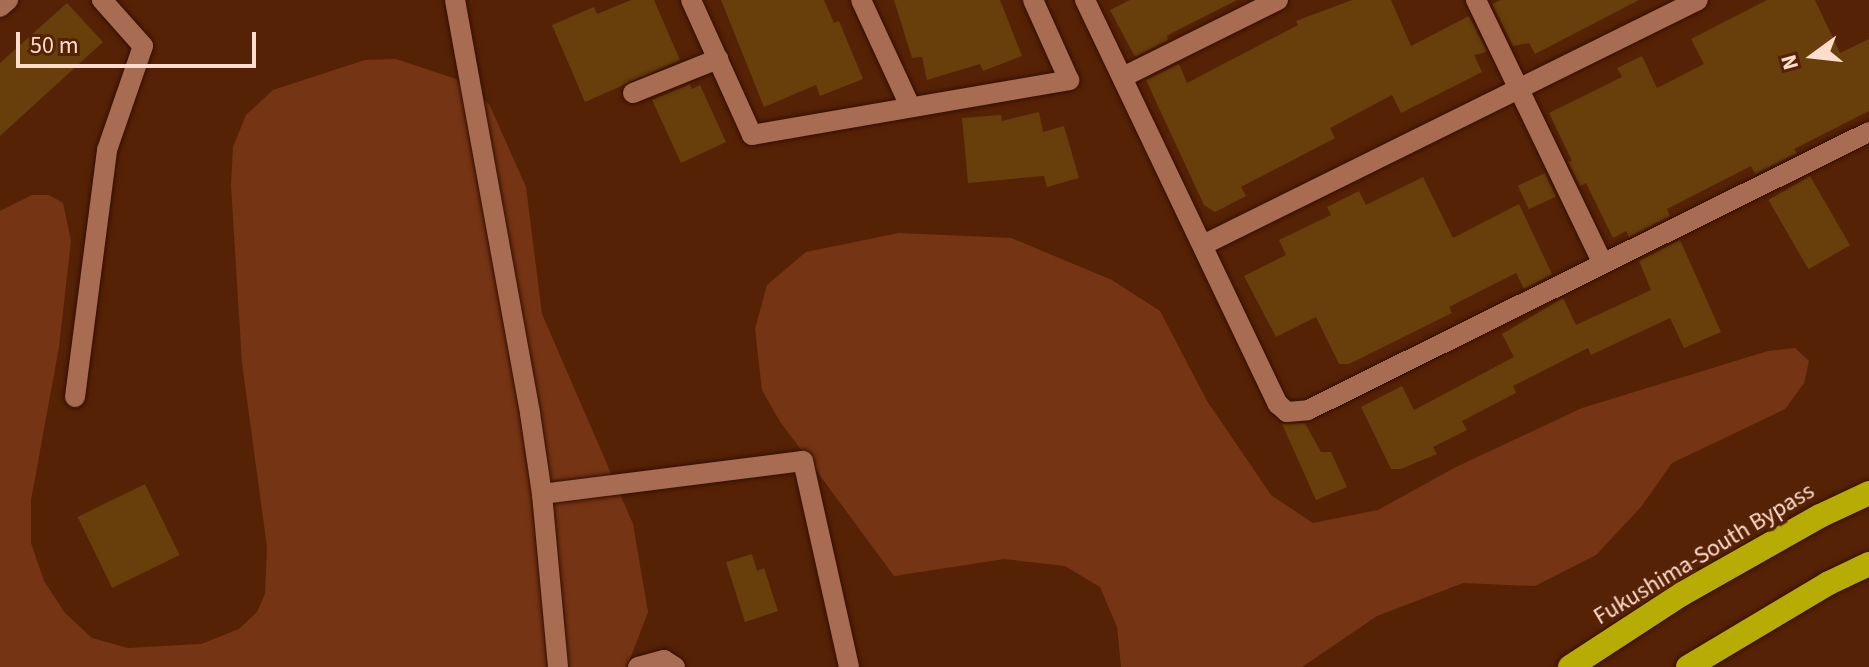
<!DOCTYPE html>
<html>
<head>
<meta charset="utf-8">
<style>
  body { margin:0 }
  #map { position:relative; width:1869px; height:667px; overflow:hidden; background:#562206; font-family:"Source Sans 3",sans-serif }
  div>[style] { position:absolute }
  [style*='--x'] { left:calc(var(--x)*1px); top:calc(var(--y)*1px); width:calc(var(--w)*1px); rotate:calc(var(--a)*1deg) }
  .green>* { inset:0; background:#753514 }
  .building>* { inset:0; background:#683e0a; transform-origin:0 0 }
  .roads { filter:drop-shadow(0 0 2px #340e00) drop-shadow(0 0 2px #340e00) }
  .minor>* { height:20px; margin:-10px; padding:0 10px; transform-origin:10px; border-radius:10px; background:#a76c51 }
  .highway>* { height:24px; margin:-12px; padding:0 12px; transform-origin:12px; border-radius:12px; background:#b7ac03 }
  span { translate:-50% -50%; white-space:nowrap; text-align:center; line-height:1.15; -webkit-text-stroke:7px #562206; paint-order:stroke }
  .street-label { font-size:24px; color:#ffddce }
  .north { position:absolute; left:1773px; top:16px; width:80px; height:80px; -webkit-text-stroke:6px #562206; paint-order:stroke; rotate:255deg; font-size:22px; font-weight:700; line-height:32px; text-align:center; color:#ffddce }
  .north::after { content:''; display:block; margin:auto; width:28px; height:36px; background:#ffddce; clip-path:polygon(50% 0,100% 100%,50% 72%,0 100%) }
  .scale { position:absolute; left:16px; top:32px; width:240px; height:36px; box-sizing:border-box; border:4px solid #ffddce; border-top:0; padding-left:10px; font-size:24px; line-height:28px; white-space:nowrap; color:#ffddce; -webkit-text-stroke:6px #562206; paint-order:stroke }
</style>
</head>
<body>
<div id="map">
  <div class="green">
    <i style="clip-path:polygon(396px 59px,456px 79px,489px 104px,526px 187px,542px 314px,633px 524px,648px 612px,627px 667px,0 667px,0 211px,32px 195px,49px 195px,63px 203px,71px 241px,59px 347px,31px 500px,31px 543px,44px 581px,65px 613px,92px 638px,128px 648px,201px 644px,239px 629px,257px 612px,265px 594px,267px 547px,242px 363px,231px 185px,233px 147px,246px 115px,273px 90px,365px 60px)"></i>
    <i style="clip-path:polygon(899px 233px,1011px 238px,1112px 280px,1160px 311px,1207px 401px,1271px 495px,1313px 523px,1378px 510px,1456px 467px,1582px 408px,1768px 351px,1795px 348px,1809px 361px,1804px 383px,1785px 409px,1672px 463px,1641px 507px,1596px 555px,1535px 586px,1463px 583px,1377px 616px,1302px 667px,1121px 667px,1117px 627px,1100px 587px,1065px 566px,1004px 559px,894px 576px,779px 420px,762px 390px,755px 329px,767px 285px,806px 252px)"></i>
  </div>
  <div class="building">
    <i style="clip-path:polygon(631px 0,654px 0,680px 60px,585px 102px,552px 25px,594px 7px,597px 14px)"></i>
    <i style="clip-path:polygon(721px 0,824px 0,834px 23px,839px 21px,863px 79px,820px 96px,816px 85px,764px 107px)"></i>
    <i style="clip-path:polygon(894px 0,1000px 0,1022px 56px,983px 71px,980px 64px,927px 80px,922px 57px,912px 58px)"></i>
    <i style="clip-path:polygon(1130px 0,1237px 0,1172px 33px,1167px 36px,1168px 40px,1135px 57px,1110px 10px)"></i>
    <i style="clip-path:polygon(1352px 0,1391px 0,1411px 46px,1469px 16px,1487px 52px,1474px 55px,1482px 72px,1401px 113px,1392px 95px,1330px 128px,1335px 138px,1241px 187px,1246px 196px,1215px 212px,1204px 205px,1146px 80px,1179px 64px,1187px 83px,1298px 25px,1296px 21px)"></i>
    <i style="clip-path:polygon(1501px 0,1639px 0,1535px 54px,1529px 43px,1513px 46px,1492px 4px)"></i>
    <i style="clip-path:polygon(1767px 0,1815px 0,1840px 53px,1869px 39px,1869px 111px,1794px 149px,1797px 153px,1755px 174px,1751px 166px,1667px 209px,1670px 216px,1629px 237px,1626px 231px,1613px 238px,1586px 183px,1580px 186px,1568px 162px,1572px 161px,1549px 113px,1622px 77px,1617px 68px,1642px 56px,1657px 88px,1704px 64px,1691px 39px)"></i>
    <i style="clip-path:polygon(67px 3px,103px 42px,0 136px,0 63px)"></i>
    <i style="clip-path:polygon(690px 84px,692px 89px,700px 85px,726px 142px,681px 163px,652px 100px)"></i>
    <i style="clip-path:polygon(1039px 112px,1043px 132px,1064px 126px,1079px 178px,1047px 187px,1044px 176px,968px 183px,962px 118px,1001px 115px,1002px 121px)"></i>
    <i style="left:1545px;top:173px;width:26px;height:30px;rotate:65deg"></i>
    <i style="left:1810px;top:176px;width:80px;height:48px;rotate:60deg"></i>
    <i style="clip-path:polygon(1423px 177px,1453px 238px,1519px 204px,1552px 274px,1524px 289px,1516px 273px,1449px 307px,1452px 313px,1349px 364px,1339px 364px,1316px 317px,1276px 337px,1244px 276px,1286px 255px,1279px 240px,1331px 215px,1327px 207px,1359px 191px,1366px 205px)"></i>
    <i style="clip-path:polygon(1680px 240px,1721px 332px,1684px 348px,1670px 318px,1591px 355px,1588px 348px,1513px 386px,1516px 393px,1462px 421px,1467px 430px,1433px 447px,1437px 454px,1401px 469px,1391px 469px,1361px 407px,1402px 386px,1414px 410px,1514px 357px,1502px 334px,1563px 298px,1576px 325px,1651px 290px,1639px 261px)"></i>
    <i style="clip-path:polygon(1305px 423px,1321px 452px,1331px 452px,1347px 487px,1316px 500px,1282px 424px)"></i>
    <i style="left:145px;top:484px;width:79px;height:75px;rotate:64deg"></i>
    <i style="clip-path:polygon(752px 554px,757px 571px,764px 568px,778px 611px,745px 622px,726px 562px)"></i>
  </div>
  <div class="roads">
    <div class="minor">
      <i style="--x:455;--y:0;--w:420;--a:79.7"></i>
      <i style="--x:530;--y:413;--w:82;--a:81.6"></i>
      <i style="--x:542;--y:494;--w:174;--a:84.7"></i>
      <i style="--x:691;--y:0;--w:148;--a:65.7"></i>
      <i style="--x:752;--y:135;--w:322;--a:-9.8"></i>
      <i style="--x:1069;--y:80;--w:88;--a:-114.2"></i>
      <i style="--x:861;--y:0;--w:117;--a:65.2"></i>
      <i style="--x:1085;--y:0;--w:448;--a:64.5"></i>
      <i style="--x:1278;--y:404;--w:12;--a:42"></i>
      <i style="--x:1287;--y:412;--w:21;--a:-5"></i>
      <i style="--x:1308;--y:410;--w:626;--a:-26.36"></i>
      <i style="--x:1476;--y:0;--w:291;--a:64.3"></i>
      <i style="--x:0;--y:7;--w:11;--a:-41"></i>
      <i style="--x:1123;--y:77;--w:173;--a:-26.4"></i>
      <i style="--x:633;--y:93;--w:92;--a:-21.8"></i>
      <i style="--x:1203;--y:245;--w:552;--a:-26.33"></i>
      <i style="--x:75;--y:397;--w:249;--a:-82.6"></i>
      <i style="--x:107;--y:150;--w:110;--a:-70.9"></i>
      <i style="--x:143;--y:46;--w:62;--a:-131.7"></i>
      <i style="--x:542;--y:494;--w:263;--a:-7.2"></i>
      <i style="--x:803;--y:461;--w:211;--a:77.4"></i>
      <i style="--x:638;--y:667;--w:27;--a:-15"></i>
      <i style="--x:664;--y:660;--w:13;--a:32"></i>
    </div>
    <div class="highway">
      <i style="--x:1570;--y:667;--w:134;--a:-33.1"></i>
      <i style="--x:1682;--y:594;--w:159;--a:-29.5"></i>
      <i style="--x:1820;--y:516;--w:54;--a:-25.1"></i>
      <i style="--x:1688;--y:667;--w:164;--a:-30.8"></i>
      <i style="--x:1829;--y:583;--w:44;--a:-25.4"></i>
    </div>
  </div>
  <div class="street-label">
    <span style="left:1704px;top:554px;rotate:-31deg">Fukushima-South Bypass</span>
  </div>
  <div class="north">N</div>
  <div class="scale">50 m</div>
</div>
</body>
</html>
